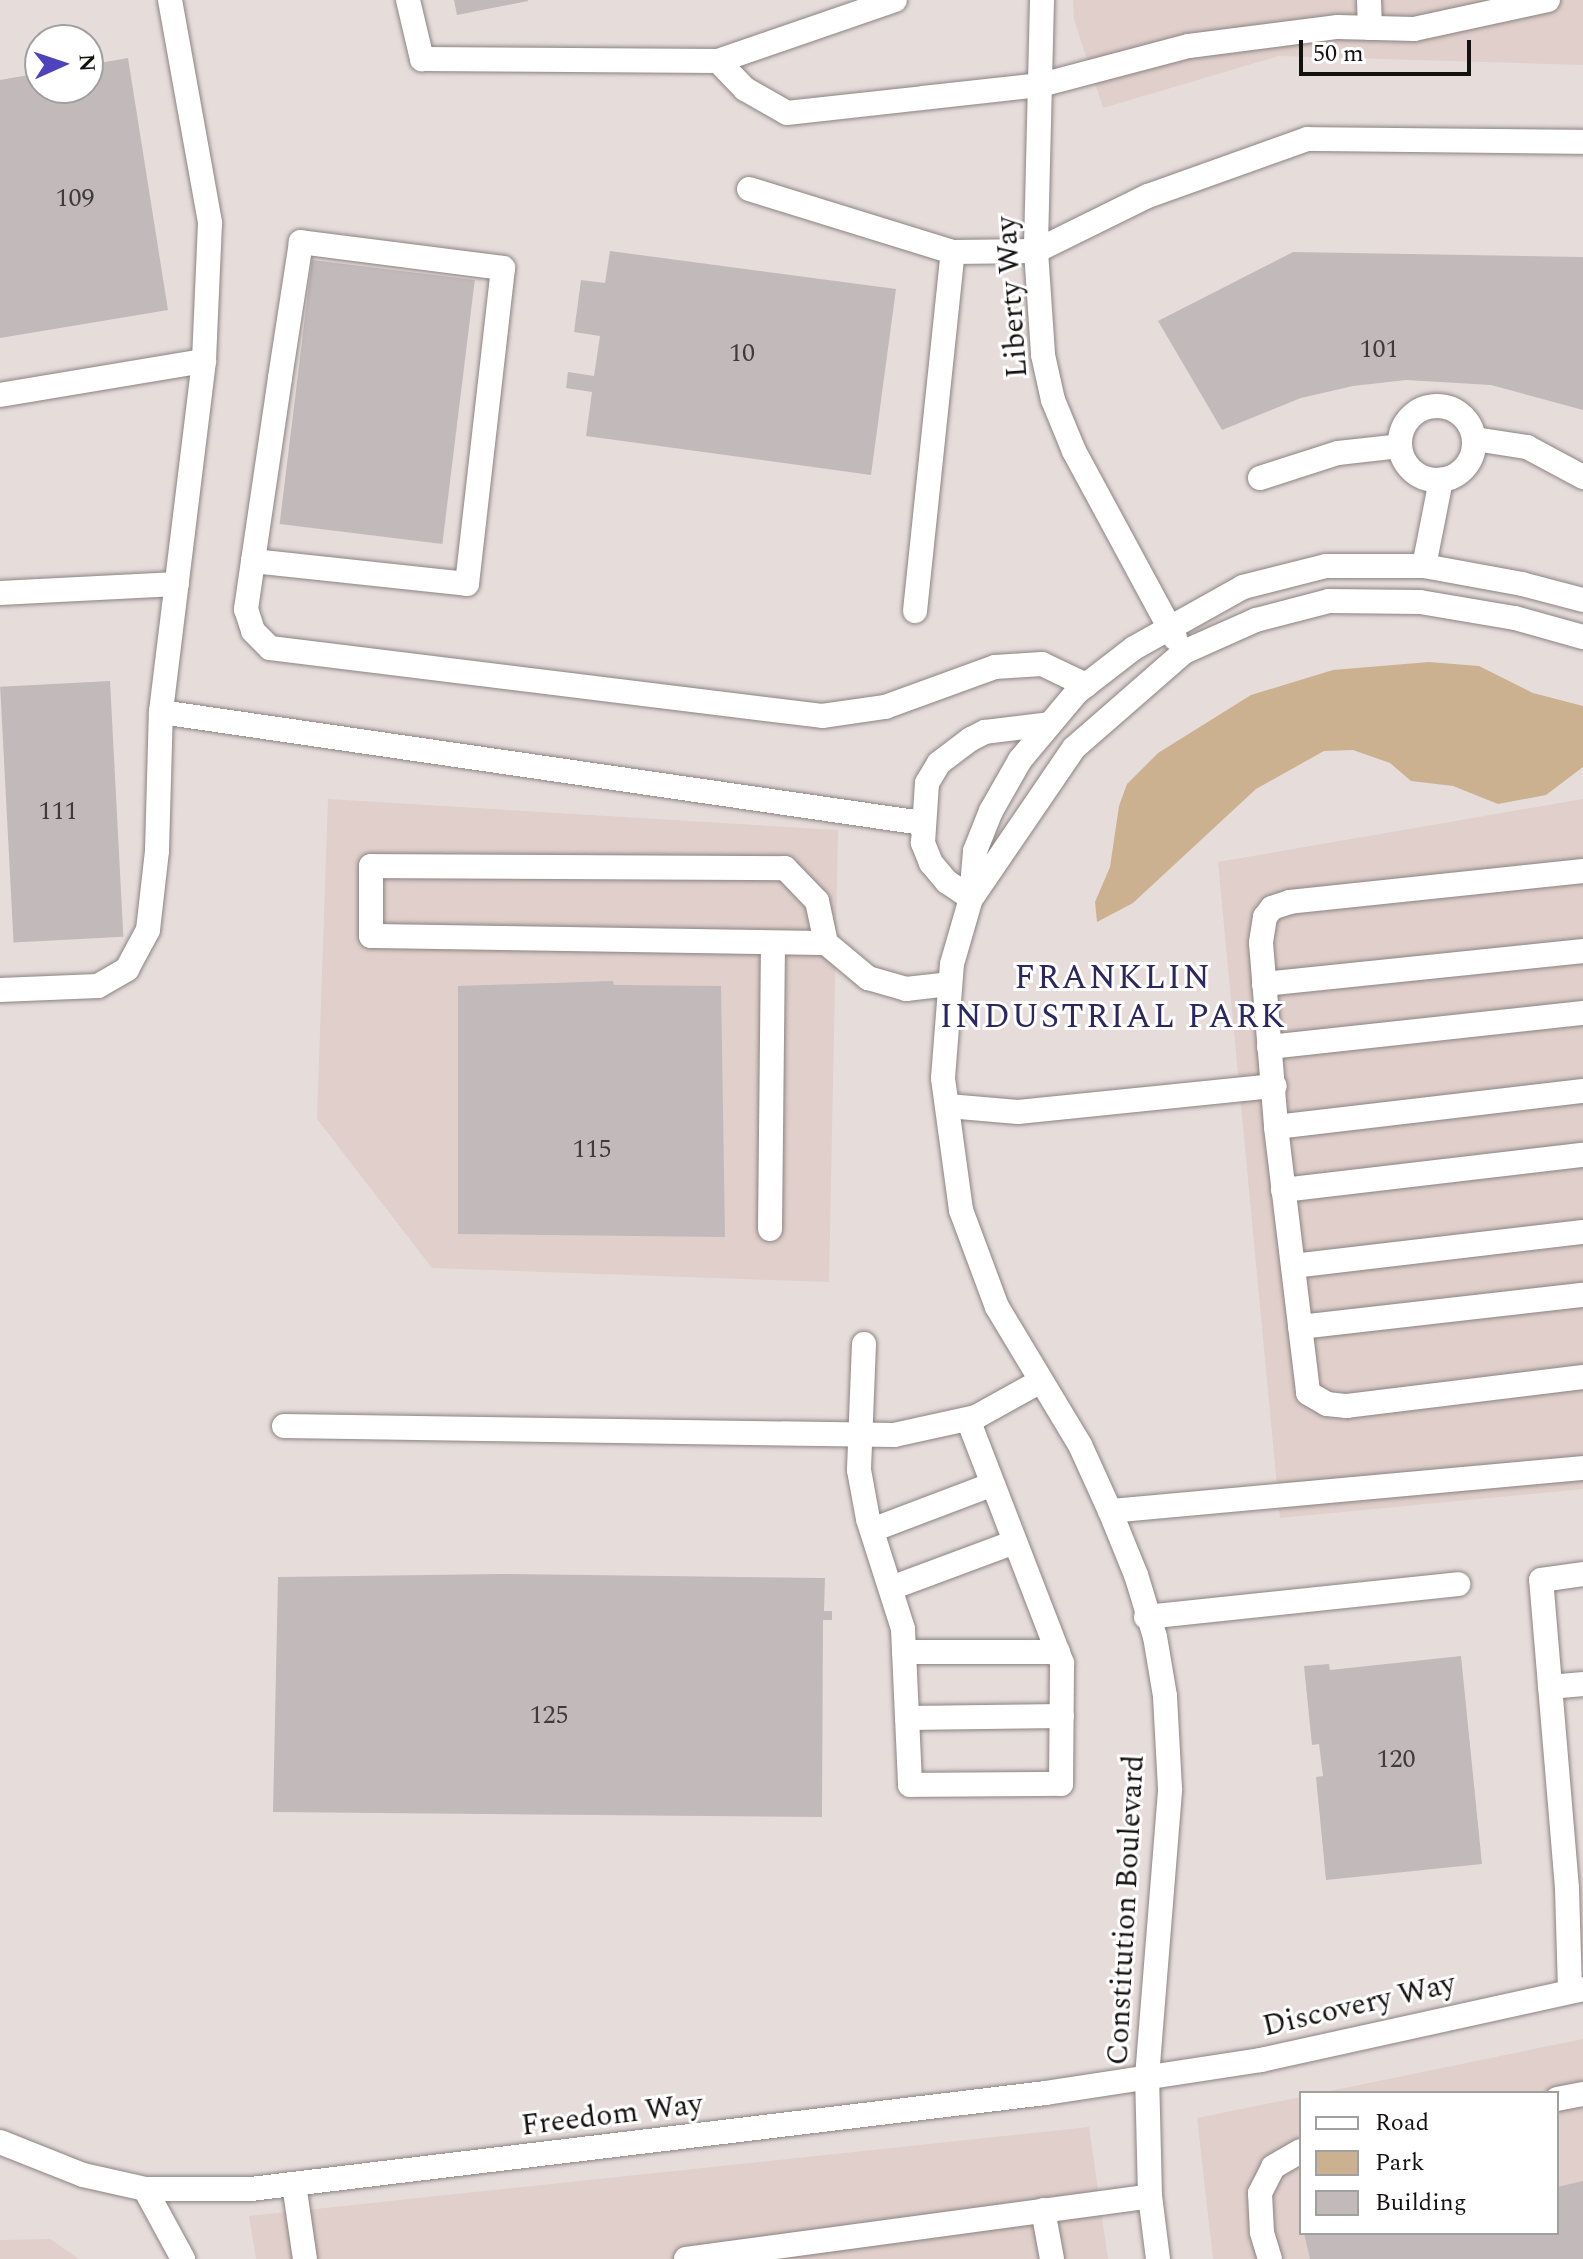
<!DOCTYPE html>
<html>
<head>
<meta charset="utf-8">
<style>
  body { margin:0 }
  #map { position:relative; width:1583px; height:2259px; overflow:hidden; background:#e6dddb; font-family:Spectral,serif }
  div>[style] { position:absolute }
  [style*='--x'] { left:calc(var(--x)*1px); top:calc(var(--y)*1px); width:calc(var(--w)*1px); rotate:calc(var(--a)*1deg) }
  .built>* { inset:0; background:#e0cfcb }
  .green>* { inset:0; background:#cbb18f }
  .building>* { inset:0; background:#c2b9ba; transform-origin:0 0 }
  .roads { filter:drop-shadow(0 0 2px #8b8382) drop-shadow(0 0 2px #8b8382) }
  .minor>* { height:24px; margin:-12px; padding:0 12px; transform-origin:12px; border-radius:12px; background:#fff }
  .minor>.ring { margin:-12px; padding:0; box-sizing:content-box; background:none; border:24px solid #fff; border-radius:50% }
  span { translate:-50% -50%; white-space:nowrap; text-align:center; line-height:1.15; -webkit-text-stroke:6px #fff; paint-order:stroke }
  .number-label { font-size:26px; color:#403b3b }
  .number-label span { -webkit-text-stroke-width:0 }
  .street-label { font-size:30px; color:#141111 }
  .quarter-label { font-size:34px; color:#2a2761; letter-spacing:2px }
  .legend { position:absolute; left:1299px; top:2091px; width:260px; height:144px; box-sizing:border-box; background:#fff; border:2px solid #a1a0a0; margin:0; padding:10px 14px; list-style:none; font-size:24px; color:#141111 }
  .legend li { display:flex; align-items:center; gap:16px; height:40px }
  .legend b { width:40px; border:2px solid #a1a0a0 }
  .north { position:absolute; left:24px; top:24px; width:80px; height:80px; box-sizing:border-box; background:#fff; border:2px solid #a1a0a0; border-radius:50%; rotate:87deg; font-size:22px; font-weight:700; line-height:32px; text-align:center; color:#141111 }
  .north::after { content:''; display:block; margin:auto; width:28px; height:36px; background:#4e43ba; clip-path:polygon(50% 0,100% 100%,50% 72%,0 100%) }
  .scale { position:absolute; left:1299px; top:40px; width:172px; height:36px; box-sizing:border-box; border:4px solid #141111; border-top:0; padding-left:10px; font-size:24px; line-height:28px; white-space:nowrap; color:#141111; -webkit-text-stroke:6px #fff; paint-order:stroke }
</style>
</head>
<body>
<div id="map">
  <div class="built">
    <i style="clip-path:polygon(1073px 0,1583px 0,1583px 65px,1279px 56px,1103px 108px,1074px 20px)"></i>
    <i style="clip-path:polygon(328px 799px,838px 830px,829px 1282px,432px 1268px,317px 1119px)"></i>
    <i style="clip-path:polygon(1583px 799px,1583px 1489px,1280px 1518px,1218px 862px)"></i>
    <i style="clip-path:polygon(1583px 2039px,1583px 2259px,1213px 2259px,1197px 2118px,1301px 2097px,1301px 2233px,1557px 2233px,1557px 2093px,1320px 2093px)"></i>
    <i style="clip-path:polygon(1089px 2127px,1108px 2259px,256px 2259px,249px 2216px)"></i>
    <i style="clip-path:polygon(50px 2239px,79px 2259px,0 2259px,0 2240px)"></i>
  </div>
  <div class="green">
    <i style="clip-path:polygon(1429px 662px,1479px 666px,1533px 693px,1583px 706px,1583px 767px,1546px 795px,1498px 804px,1453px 786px,1411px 781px,1390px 763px,1353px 750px,1324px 751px,1256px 789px,1133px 903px,1097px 922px,1095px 902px,1110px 867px,1119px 806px,1127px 784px,1158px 753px,1251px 695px,1333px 670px)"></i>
  </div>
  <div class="building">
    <i style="clip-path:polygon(454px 0,528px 0,528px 1px,457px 15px)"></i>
    <i style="clip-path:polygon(128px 58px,168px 310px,0 338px,0 80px,40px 73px,40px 88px,88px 88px,88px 65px)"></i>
    <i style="clip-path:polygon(610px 251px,896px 289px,871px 475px,586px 436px,592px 392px,566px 388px,568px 372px,594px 376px,600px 336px,574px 332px,581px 280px,605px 283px)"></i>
    <i style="clip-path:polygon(1293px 252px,1583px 257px,1583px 410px,1491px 385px,1406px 380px,1353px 386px,1301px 398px,1222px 430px,1158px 321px)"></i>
    <i style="left:312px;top:260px;width:164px;height:266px;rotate:7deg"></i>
    <i style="left:110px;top:681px;width:256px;height:110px;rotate:87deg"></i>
    <i style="clip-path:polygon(613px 981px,614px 985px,721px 986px,725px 1237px,458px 1234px,458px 986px)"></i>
    <i style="clip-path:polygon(502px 1574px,825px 1578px,824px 1611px,832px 1611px,832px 1620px,823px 1620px,822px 1817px,273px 1812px,278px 1577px)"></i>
    <i style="clip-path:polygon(1461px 1656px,1482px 1864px,1326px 1880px,1316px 1777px,1323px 1776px,1319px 1744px,1312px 1745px,1304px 1666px,1329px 1664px,1330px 1670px)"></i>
    <i style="clip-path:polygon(1583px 2181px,1583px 2259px,1310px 2259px,1304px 2233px,1557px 2233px,1557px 2187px)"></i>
  </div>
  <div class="roads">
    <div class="minor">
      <i style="--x:170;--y:0;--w:227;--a:79.8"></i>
      <i style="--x:210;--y:223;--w:138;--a:92.5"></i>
      <i style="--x:204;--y:361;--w:354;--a:97"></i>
      <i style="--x:161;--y:712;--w:769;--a:8.3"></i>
      <i style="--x:408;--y:0;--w:61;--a:76.7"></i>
      <i style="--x:422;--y:59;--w:296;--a:0.4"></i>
      <i style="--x:718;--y:61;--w:39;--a:46"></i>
      <i style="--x:745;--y:89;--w:48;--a:29.7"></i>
      <i style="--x:787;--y:113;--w:256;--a:-6.3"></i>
      <i style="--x:1041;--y:85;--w:153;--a:-14.8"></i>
      <i style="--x:1189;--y:46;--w:150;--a:-7.3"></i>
      <i style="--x:1338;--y:27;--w:76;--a:1.5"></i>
      <i style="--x:1414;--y:29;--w:137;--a:-12.2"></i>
      <i style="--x:1042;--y:0;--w:251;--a:91.4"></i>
      <i style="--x:1036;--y:251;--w:104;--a:86.1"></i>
      <i style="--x:1043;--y:355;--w:46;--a:77.5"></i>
      <i style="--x:1053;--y:400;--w:55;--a:67.6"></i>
      <i style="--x:1074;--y:451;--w:213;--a:61.6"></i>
      <i style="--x:1369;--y:0;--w:28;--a:88"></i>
      <i style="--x:718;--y:61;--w:187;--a:-19"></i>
      <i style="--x:749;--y:189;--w:214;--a:17.2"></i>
      <i style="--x:953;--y:252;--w:83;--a:-0.7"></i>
      <i style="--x:1036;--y:251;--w:125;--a:-26.2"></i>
      <i style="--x:1148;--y:196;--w:169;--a:-19.7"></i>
      <i style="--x:1307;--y:139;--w:276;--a:0.6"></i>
      <i style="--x:0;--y:395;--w:207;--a:-9.5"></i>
      <i class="ring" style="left:1400px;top:406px;width:50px;height:50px"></i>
      <i style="--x:1475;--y:439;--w:53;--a:8.7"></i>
      <i style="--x:1527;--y:447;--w:64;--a:28.2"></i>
      <i style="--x:1260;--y:478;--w:82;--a:-17.8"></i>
      <i style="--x:1338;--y:453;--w:62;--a:-6.4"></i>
      <i style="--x:253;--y:561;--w:215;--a:6.1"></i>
      <i style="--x:467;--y:584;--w:318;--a:-83.5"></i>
      <i style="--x:503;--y:268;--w:204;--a:-172.7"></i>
      <i style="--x:301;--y:242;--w:138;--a:98.8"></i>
      <i style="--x:280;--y:378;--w:185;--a:98.4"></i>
      <i style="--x:253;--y:561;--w:49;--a:98.3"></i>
      <i style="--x:246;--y:609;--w:23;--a:72"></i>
      <i style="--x:253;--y:631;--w:24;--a:45"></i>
      <i style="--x:270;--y:648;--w:556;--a:7.02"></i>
      <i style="--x:822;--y:716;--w:64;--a:-8.1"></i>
      <i style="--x:885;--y:707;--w:117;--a:-20"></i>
      <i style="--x:995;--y:667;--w:47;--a:-3.7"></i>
      <i style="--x:1042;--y:664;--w:49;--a:25.5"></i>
      <i style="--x:1424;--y:566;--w:88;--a:-78.8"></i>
      <i style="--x:0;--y:593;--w:177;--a:-2.9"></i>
      <i style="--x:915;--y:611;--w:361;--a:-84"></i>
      <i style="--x:1583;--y:871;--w:295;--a:174"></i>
      <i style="--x:1290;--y:902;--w:19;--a:162"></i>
      <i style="--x:1272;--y:908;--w:11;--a:128"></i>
      <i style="--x:1265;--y:917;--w:26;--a:99"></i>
      <i style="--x:1261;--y:943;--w:185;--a:85.3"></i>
      <i style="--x:1276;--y:1127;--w:268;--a:83.1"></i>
      <i style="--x:1308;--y:1393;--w:22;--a:30"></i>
      <i style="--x:1327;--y:1404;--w:20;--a:6"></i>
      <i style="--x:1347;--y:1406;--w:238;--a:-7"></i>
      <i style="--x:973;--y:896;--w:179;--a:-55.7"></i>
      <i style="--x:1074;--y:748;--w:146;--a:-41.1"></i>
      <i style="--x:1184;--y:652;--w:79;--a:-24"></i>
      <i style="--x:1256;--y:620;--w:75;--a:-14.6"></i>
      <i style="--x:1329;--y:601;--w:91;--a:0.6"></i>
      <i style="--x:1420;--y:602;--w:96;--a:9.6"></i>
      <i style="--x:1515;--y:618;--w:71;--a:15.6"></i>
      <i style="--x:971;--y:898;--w:29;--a:-146"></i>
      <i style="--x:947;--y:882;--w:25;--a:-130"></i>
      <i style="--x:931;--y:863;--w:22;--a:-112"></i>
      <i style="--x:923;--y:843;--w:60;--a:-86.2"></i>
      <i style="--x:927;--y:783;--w:23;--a:-59"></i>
      <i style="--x:939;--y:763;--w:40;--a:-37"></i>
      <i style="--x:971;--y:739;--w:16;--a:-27"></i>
      <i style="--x:985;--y:732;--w:65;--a:-7"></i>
      <i style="--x:826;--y:943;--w:455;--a:-179.1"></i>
      <i style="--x:371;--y:936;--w:70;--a:-90"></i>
      <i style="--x:371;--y:866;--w:414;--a:0.3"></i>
      <i style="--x:785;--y:868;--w:46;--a:45.9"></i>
      <i style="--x:817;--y:901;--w:43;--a:77.9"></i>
      <i style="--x:826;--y:943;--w:55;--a:39.8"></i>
      <i style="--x:868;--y:978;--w:40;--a:16"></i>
      <i style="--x:906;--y:989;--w:43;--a:-6.6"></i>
      <i style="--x:1264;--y:984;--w:321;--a:-5.9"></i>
      <i style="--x:0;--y:990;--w:98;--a:-2.3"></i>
      <i style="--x:98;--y:986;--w:34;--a:-30"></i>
      <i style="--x:127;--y:969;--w:44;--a:-61.7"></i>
      <i style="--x:148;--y:930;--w:80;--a:-83.5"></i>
      <i style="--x:157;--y:851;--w:139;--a:-88.4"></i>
      <i style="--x:1269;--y:1047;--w:316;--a:-6.2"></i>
      <i style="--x:948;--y:1106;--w:70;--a:4.9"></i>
      <i style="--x:1018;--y:1112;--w:258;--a:-5.8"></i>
      <i style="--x:1276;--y:1127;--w:309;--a:-6.7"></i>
      <i style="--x:1283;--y:1190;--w:302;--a:-6.7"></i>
      <i style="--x:770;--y:1229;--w:286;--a:-89.4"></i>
      <i style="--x:1293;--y:1266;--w:292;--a:-6.7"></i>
      <i style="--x:1300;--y:1327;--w:285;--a:-6.5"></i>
      <i style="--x:864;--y:1344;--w:126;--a:92.3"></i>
      <i style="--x:859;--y:1470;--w:50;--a:79.6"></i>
      <i style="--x:868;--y:1519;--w:115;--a:72.3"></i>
      <i style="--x:903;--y:1629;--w:156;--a:87.4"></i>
      <i style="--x:910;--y:1785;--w:151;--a:-0.4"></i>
      <i style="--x:1061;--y:1784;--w:121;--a:-89.5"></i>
      <i style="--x:1062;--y:1663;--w:261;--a:-111.1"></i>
      <i style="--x:284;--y:1426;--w:610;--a:0.85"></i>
      <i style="--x:894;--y:1435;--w:84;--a:-12.4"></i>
      <i style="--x:976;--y:1417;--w:72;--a:-29.1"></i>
      <i style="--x:1110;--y:1511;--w:475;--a:-5.2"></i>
      <i style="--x:872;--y:1530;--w:129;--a:-20.8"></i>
      <i style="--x:891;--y:1588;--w:132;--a:-20.4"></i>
      <i style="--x:1146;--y:1617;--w:314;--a:-6"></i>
      <i style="--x:904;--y:1652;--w:154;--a:0"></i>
      <i style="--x:1550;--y:1687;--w:33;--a:-5"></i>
      <i style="--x:907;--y:1718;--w:155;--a:-0.7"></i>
      <i style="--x:1570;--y:1990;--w:102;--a:-91.7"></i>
      <i style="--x:1567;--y:1888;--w:309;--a:-94.8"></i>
      <i style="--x:1541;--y:1580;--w:42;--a:-8.1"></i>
      <i style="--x:1557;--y:2099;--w:26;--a:-11"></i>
      <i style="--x:0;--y:2142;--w:89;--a:21.7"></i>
      <i style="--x:83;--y:2175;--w:64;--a:12.7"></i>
      <i style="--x:145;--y:2189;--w:106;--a:0"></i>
      <i style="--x:251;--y:2189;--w:800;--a:-6.89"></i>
      <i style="--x:1045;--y:2093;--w:219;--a:-8.7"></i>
      <i style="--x:1261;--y:2060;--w:330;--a:-12.4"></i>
      <i style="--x:294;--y:2184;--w:76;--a:81.7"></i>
      <i style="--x:145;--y:2189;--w:80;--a:61.5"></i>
      <i style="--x:1043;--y:2210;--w:50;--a:79.6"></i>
      <i style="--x:686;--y:2259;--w:468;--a:-7.7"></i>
      <i style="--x:1158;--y:2259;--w:64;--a:-97.2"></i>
      <i style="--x:1150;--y:2196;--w:119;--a:-91.4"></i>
      <i style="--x:1147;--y:2077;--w:289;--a:-85.4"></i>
      <i style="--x:1170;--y:1789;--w:93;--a:-93.1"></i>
      <i style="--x:1165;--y:1696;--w:60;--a:-99.6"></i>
      <i style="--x:1155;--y:1637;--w:65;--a:-107"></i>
      <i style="--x:1136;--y:1575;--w:69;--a:-112.1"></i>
      <i style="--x:1110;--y:1511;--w:72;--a:-114.4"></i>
      <i style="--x:1080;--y:1445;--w:161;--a:-121"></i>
      <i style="--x:997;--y:1307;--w:103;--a:-110.4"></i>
      <i style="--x:961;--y:1210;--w:133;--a:-97.8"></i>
      <i style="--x:943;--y:1078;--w:114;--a:-85.5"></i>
      <i style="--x:952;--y:964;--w:69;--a:-73.9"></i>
      <i style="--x:971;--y:898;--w:47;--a:-85.1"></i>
      <i style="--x:975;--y:851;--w:43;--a:-68.2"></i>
      <i style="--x:991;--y:811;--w:59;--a:-60.4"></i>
      <i style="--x:1020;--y:760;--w:89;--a:-50"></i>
      <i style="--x:1077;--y:692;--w:72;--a:-37.7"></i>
      <i style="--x:1134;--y:648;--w:125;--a:-29.2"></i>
      <i style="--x:1243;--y:587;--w:86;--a:-14.2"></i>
      <i style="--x:1326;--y:566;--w:98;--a:0"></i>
      <i style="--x:1424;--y:566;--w:100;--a:10.4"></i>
      <i style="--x:1522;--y:584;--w:63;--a:14.7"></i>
      <i style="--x:1270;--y:2259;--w:28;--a:-107"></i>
      <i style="--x:1262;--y:2232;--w:39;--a:-93"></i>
      <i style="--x:1260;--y:2193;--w:29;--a:-63"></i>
      <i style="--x:1273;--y:2167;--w:32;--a:-30"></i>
    </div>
  </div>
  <div class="number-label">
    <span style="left:75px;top:199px">109</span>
    <span style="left:1379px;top:350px">101</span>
    <span style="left:742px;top:354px">10</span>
    <span style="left:58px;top:812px">111</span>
    <span style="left:592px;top:1150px">115</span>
    <span style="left:549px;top:1716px">125</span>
    <span style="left:1396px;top:1760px">120</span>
  </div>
  <div class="street-label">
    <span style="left:1012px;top:297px;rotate:-94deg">Liberty Way</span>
    <span style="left:1126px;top:1910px;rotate:-87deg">Constitution Boulevard</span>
    <span style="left:1359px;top:2005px;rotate:-13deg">Discovery Way</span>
    <span style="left:612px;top:2115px;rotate:-7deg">Freedom Way</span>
  </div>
  <div class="quarter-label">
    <span style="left:1113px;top:998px">FRANKLIN<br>INDUSTRIAL PARK</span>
  </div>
  <ul class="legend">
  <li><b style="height:10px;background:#fff"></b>Road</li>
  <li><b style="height:22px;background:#cbb18f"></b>Park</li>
  <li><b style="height:22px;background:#c2b9ba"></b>Building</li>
  </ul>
  <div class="north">N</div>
  <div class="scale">50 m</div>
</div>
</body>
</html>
